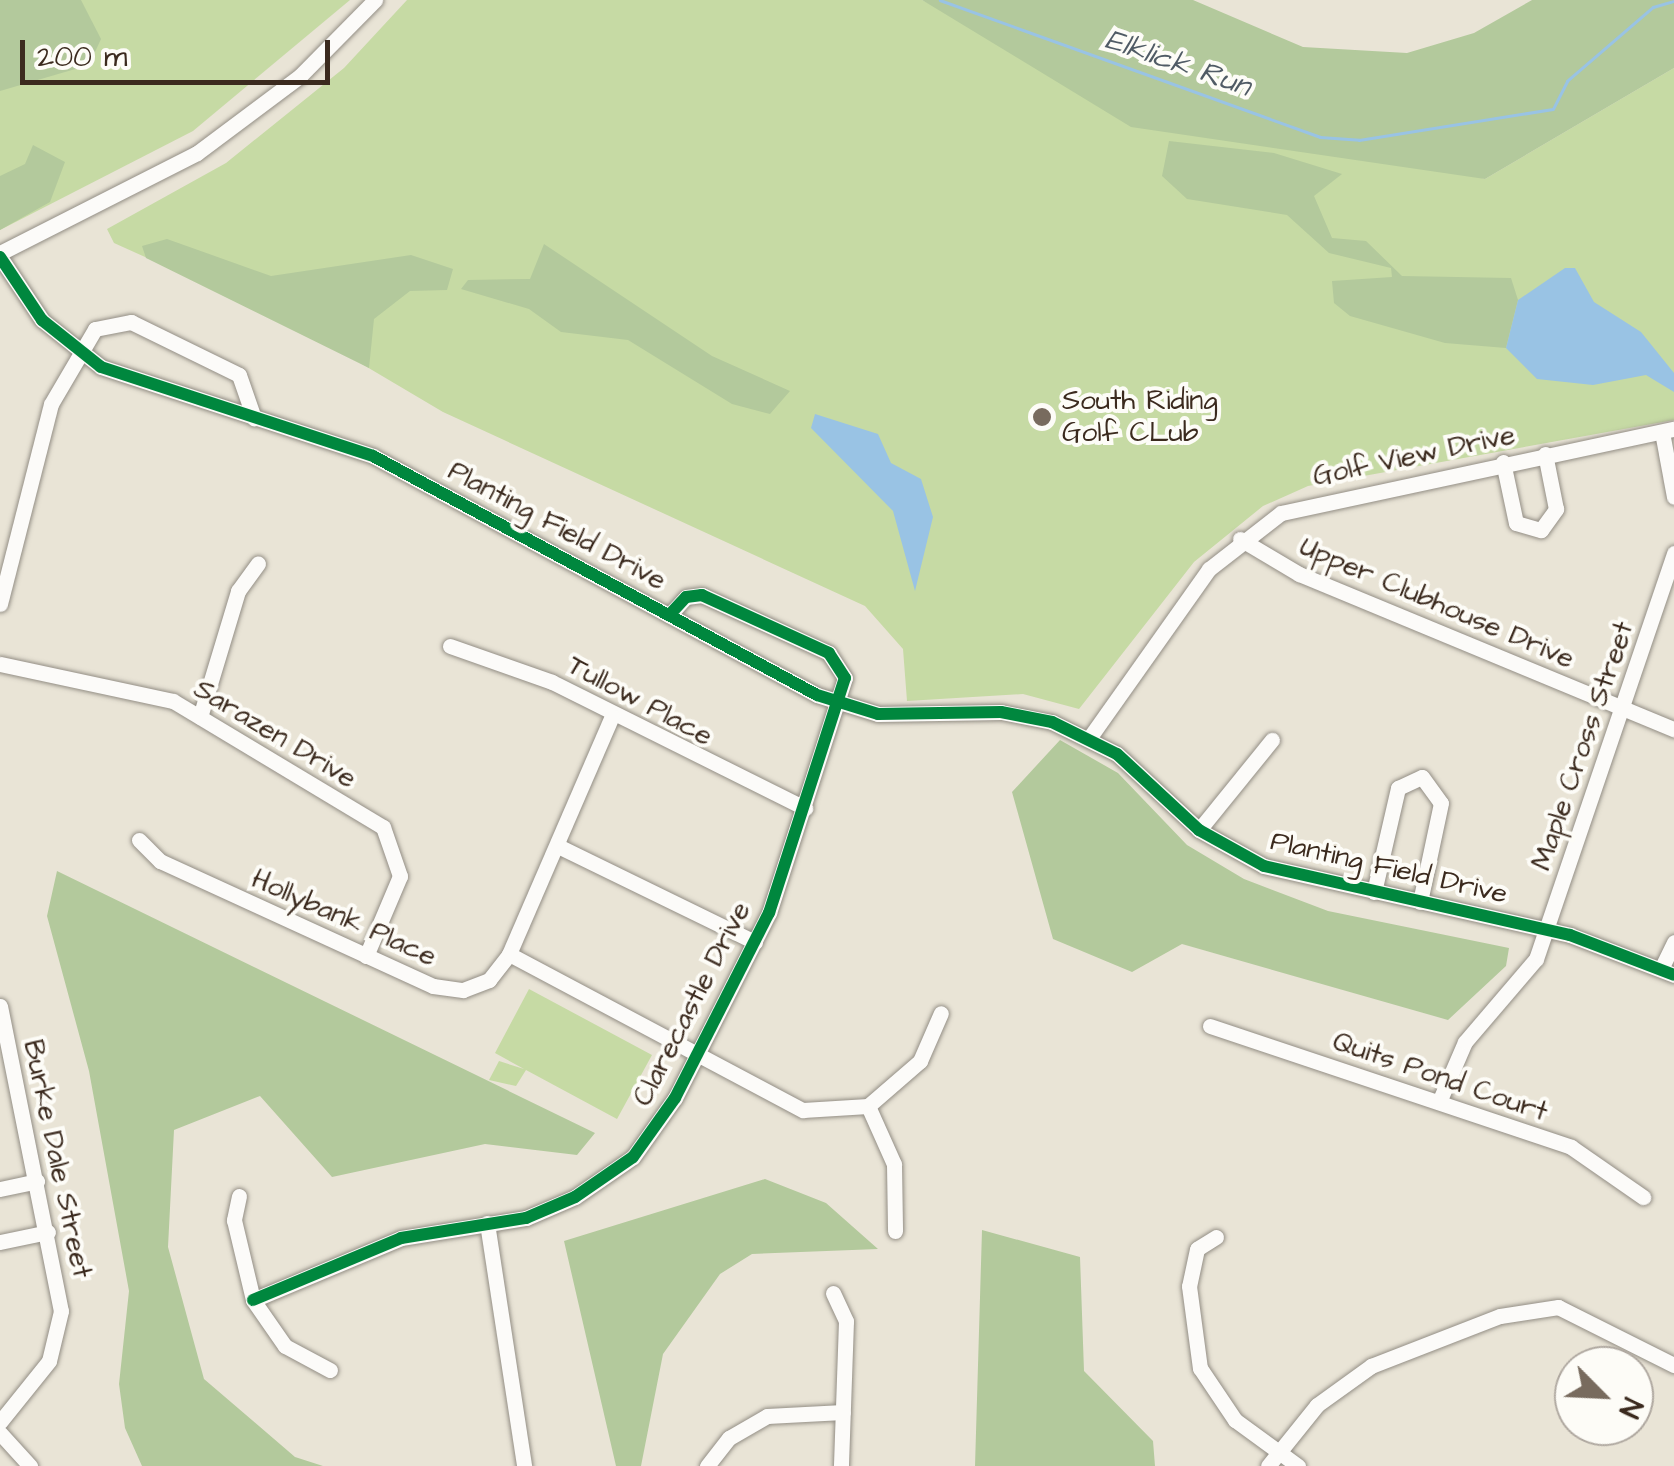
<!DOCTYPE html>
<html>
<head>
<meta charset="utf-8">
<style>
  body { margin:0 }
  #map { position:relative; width:1674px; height:1466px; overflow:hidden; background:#e9e4d6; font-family:"Architects Daughter",sans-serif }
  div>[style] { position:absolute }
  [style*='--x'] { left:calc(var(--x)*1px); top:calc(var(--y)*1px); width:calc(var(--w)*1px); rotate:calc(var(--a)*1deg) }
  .green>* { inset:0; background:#c6daa4 }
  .forest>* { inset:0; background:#b3c99c }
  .water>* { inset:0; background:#99c3e4 }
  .stream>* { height:2.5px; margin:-1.25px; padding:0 1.25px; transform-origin:1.25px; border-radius:1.25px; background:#99c3e4 }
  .roads { filter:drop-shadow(0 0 2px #938e85) drop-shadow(0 0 2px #938e85) }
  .minor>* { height:15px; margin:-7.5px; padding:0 7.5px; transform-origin:7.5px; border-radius:7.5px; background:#fcfbf9 }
  .cycleway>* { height:12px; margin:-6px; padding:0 6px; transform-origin:6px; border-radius:6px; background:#00873e }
  .dots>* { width:28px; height:28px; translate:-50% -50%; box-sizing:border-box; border:5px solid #fdfcf7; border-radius:50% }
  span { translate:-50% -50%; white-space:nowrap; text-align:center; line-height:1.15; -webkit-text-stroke:8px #fdfcf7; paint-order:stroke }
  .poi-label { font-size:28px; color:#3b2a1e }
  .left { translate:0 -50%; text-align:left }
  .street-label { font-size:28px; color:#3b2a1e }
  .water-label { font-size:30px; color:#505b65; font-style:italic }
  .north { position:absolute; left:1554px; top:1346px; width:100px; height:100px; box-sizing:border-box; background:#fdfcf7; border:2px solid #afa8a0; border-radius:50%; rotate:114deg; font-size:28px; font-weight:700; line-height:40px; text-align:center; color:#3b2a1e }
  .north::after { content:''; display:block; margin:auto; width:35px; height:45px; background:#786b5e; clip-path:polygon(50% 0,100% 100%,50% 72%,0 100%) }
  .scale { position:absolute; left:20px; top:40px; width:310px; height:45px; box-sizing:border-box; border:5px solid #3b2a1e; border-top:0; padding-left:12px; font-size:30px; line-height:35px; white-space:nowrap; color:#3b2a1e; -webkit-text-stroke:8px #fdfcf7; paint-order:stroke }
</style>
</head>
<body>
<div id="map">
  <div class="green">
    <i style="clip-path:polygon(0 0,350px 0,193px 131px,0 230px)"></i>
    <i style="clip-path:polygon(407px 0,922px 0,977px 27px,1485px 179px,1674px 68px,1674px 420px,1308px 486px,1263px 506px,1194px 562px,1079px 709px,1023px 694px,907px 701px,903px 649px,865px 606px,443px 412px,296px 325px,114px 243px,107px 229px,226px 163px,344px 68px)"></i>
    <i style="clip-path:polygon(529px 989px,652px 1055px,617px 1119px,526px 1070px,516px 1086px,489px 1080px,499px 1061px,524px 1069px,495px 1053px)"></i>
  </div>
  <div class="forest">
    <i style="clip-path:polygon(0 0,81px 0,101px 39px,89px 65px,0 91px)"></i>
    <i style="clip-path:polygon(922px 0,1193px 0,1303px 47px,1407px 53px,1474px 33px,1532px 0,1674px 0,1674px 68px,1485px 179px,1131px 127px)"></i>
    <i style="clip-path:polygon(1169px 141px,1274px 153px,1342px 174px,1314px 196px,1332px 238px,1366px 241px,1402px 276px,1511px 278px,1518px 300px,1506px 348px,1445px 343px,1350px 316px,1334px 303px,1332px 281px,1392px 277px,1391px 268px,1329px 253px,1287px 215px,1187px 199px,1162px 176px)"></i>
    <i style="clip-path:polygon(33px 145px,65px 162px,50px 202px,0 230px,0 176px,25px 164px)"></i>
    <i style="clip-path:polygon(167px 239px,271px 276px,411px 255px,453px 269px,447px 290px,410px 291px,374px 319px,369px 368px,146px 258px,142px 246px)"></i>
    <i style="clip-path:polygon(544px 244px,712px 356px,790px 391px,770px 414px,732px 404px,628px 340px,561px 332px,529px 309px,461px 289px,468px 280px,530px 279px)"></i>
    <i style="clip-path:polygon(1060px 740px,1118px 773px,1187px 845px,1244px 879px,1328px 911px,1509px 948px,1506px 966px,1448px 1020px,1182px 944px,1132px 972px,1053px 939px,1012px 792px)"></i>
    <i style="clip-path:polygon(57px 871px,595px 1133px,577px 1155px,485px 1144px,332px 1177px,260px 1096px,174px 1130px,168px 1247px,204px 1379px,295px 1457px,323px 1466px,142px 1466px,125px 1428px,119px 1384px,129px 1291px,89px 1071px,47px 916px)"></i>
    <i style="clip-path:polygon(765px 1179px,826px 1203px,878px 1249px,752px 1254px,720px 1274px,663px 1354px,641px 1466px,616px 1466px,564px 1241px)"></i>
    <i style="clip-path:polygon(982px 1230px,1080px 1257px,1084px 1371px,1153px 1441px,1155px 1466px,975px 1466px)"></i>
  </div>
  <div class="water">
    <i style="clip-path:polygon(1565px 268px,1575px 268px,1594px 302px,1641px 332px,1674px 373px,1674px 392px,1646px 375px,1593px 385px,1537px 379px,1506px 348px,1518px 300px)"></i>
    <i style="clip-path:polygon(815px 414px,878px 434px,891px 463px,921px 479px,933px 517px,915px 591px,893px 511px,811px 428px)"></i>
  </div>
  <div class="stream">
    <i style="--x:940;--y:0;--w:404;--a:19.8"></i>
    <i style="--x:1320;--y:137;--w:39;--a:4"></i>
    <i style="--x:1359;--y:140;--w:196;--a:-9.1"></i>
    <i style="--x:1553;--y:109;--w:31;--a:-63"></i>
    <i style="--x:1567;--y:81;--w:113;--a:-40.7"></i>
    <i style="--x:1653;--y:7;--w:22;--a:-16"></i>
  </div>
  <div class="roads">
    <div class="minor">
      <i style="--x:0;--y:253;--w:221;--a:-26.9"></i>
      <i style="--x:197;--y:153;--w:129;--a:-36.8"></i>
      <i style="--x:300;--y:76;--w:107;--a:-45.4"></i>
      <i style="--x:0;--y:257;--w:76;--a:56.3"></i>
      <i style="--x:42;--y:320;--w:75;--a:38.5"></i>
      <i style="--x:101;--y:367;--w:286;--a:18.1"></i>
      <i style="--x:373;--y:456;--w:504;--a:28.29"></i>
      <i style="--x:817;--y:695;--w:64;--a:17.3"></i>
      <i style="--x:878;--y:714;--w:123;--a:-0.9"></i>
      <i style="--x:1001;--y:712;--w:52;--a:11.1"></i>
      <i style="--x:1052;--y:722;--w:72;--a:26.2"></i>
      <i style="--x:1117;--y:754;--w:112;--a:42.8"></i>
      <i style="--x:1199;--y:830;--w:74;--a:29"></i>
      <i style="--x:1264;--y:866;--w:314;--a:12.7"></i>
      <i style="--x:1570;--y:935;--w:111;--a:21"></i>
      <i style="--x:1662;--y:432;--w:66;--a:79.5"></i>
      <i style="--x:1503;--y:462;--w:62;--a:78"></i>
      <i style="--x:1516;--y:523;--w:26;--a:16"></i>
      <i style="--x:1541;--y:530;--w:26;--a:-54"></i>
      <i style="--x:1556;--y:509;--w:56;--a:-101.3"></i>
      <i style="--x:1240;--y:539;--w:69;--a:30.7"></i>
      <i style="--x:1299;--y:574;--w:406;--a:22.5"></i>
      <i style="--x:0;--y:604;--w:206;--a:-75.7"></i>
      <i style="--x:51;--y:404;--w:87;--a:-59.6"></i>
      <i style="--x:95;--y:329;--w:37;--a:-11"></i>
      <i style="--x:131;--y:322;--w:120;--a:26.1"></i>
      <i style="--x:239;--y:375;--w:46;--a:70.8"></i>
      <i style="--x:450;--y:646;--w:108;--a:19.4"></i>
      <i style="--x:552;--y:682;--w:283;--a:26.5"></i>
      <i style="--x:0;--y:664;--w:177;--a:12.1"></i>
      <i style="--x:173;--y:701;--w:245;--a:31"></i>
      <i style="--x:383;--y:827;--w:52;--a:70.9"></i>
      <i style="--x:400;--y:876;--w:87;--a:113"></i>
      <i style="--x:200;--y:717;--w:132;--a:-73.2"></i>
      <i style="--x:238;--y:591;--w:34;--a:-54"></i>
      <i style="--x:1090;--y:737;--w:206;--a:-54.7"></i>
      <i style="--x:1209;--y:569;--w:91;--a:-37.9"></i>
      <i style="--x:1281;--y:513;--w:402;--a:-12.1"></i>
      <i style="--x:1199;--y:830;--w:116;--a:-51"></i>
      <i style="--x:139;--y:840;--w:30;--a:45"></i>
      <i style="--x:160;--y:861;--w:300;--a:24.6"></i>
      <i style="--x:433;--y:986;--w:30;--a:8"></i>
      <i style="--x:463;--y:990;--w:28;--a:-21"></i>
      <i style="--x:489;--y:980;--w:33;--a:-52"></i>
      <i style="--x:509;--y:954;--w:259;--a:-66.6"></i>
      <i style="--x:560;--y:847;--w:217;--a:26"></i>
      <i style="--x:1374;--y:892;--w:107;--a:-77"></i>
      <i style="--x:1398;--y:788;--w:26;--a:-25"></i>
      <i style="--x:1422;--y:777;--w:32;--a:54"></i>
      <i style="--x:1441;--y:803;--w:101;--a:102"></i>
      <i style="--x:509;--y:954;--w:333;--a:28"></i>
      <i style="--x:803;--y:1110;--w:65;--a:-3.5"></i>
      <i style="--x:868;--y:1106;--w:69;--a:-40.9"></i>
      <i style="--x:920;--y:1061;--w:52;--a:-66.4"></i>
      <i style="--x:1661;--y:969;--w:30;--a:-64"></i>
      <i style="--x:0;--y:1006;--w:311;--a:78.7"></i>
      <i style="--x:61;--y:1311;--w:51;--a:103.5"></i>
      <i style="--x:49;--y:1361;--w:78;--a:128.8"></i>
      <i style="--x:1210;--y:1026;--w:381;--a:18.5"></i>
      <i style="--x:1571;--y:1147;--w:88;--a:34.8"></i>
      <i style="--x:1439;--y:1102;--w:65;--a:-66.6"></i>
      <i style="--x:1465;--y:1042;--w:109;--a:-49.5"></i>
      <i style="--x:1536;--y:959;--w:429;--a:-71.2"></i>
      <i style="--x:868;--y:1106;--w:64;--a:65.9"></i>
      <i style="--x:894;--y:1164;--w:67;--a:89.1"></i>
      <i style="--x:0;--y:1189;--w:38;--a:-12"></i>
      <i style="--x:239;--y:1196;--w:25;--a:102"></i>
      <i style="--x:234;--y:1220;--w:82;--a:76.6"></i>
      <i style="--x:253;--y:1300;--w:56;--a:55.2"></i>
      <i style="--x:285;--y:1346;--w:51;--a:28.1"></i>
      <i style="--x:487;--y:1223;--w:246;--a:81.3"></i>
      <i style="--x:1216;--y:1237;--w:22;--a:148"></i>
      <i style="--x:1197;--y:1249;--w:38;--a:102"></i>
      <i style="--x:1189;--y:1286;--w:83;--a:82.4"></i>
      <i style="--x:1200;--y:1368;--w:63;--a:56.1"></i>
      <i style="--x:1235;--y:1420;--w:78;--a:36.1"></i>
      <i style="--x:0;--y:1242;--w:49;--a:-11.8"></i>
      <i style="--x:833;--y:1293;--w:31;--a:65"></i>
      <i style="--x:846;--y:1321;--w:145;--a:92"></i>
      <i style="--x:253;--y:1300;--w:160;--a:-22.7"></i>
      <i style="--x:401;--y:1238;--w:127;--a:-9.1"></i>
      <i style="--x:526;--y:1218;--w:53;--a:-23.2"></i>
      <i style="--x:575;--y:1197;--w:70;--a:-34.6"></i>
      <i style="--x:633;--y:1157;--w:72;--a:-54.6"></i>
      <i style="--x:675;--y:1098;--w:208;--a:-63.1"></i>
      <i style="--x:769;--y:913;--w:247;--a:-72.1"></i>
      <i style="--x:845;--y:678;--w:30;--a:-123"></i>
      <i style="--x:829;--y:653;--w:140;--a:-155.5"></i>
      <i style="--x:702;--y:595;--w:16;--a:173"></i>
      <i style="--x:686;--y:597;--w:25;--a:133"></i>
      <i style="--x:0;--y:1433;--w:45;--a:47.7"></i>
      <i style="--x:707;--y:1466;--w:36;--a:-52"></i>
      <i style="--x:729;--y:1438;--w:44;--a:-30.1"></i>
      <i style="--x:767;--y:1416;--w:76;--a:-3"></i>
      <i style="--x:1268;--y:1466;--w:78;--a:-51.2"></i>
      <i style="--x:1317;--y:1405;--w:67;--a:-35.8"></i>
      <i style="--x:1371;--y:1366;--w:138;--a:-21.2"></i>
      <i style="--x:1500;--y:1316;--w:59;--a:-8.8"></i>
      <i style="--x:1558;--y:1307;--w:130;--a:26.6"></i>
    </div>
  </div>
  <div class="cycleway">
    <i style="--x:0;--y:257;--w:76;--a:56.3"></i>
    <i style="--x:42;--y:320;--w:75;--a:38.5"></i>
    <i style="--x:101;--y:367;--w:286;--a:18.1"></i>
    <i style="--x:373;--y:456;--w:504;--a:28.29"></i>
    <i style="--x:817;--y:695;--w:64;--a:17.3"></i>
    <i style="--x:878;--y:714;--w:123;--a:-0.9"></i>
    <i style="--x:1001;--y:712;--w:52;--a:11.1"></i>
    <i style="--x:1052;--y:722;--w:72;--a:26.2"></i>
    <i style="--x:1117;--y:754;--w:112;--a:42.8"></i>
    <i style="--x:1199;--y:830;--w:74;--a:29"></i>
    <i style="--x:1264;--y:866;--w:314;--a:12.7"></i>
    <i style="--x:1570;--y:935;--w:111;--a:21"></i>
    <i style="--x:253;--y:1300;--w:160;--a:-22.7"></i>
    <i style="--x:401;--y:1238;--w:127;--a:-9.1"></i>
    <i style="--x:526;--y:1218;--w:53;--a:-23.2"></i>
    <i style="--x:575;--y:1197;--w:70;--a:-34.6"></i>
    <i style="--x:633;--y:1157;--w:72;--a:-54.6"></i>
    <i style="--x:675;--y:1098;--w:208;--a:-63.1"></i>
    <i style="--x:769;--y:913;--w:247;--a:-72.1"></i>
    <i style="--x:845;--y:678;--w:30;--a:-123"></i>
    <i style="--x:829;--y:653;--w:140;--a:-155.5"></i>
    <i style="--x:702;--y:595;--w:16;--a:173"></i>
    <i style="--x:686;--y:597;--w:25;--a:133"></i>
  </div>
  <div class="dots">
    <i style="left:1042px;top:417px;background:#786b5e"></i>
  </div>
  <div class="poi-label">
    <span class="left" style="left:1062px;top:417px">South Riding<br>Golf CLub</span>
  </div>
  <div class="street-label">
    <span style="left:1414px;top:456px;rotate:-12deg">Golf View Drive</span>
    <span style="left:557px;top:526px;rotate:28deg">Planting Field Drive</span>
    <span style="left:1437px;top:603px;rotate:23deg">Upper Clubhouse Drive</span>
    <span style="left:640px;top:701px;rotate:28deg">Tullow Place</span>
    <span style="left:275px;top:734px;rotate:31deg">Sarazen Drive</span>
    <span style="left:1583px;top:746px;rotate:-71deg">Maple Cross Street</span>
    <span style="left:1389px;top:868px;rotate:13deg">Planting Field Drive</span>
    <span style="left:344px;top:918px;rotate:24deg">Hollybank Place</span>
    <span style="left:692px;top:1004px;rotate:-63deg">Clarecastle Drive</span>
    <span style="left:1440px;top:1077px;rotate:19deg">Quits Pond Court</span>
    <span style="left:57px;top:1159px;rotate:78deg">Burke Dale Street</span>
  </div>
  <div class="water-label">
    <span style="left:1178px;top:63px;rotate:19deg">Elklick Run</span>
  </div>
  <div class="north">N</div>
  <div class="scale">200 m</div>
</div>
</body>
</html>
